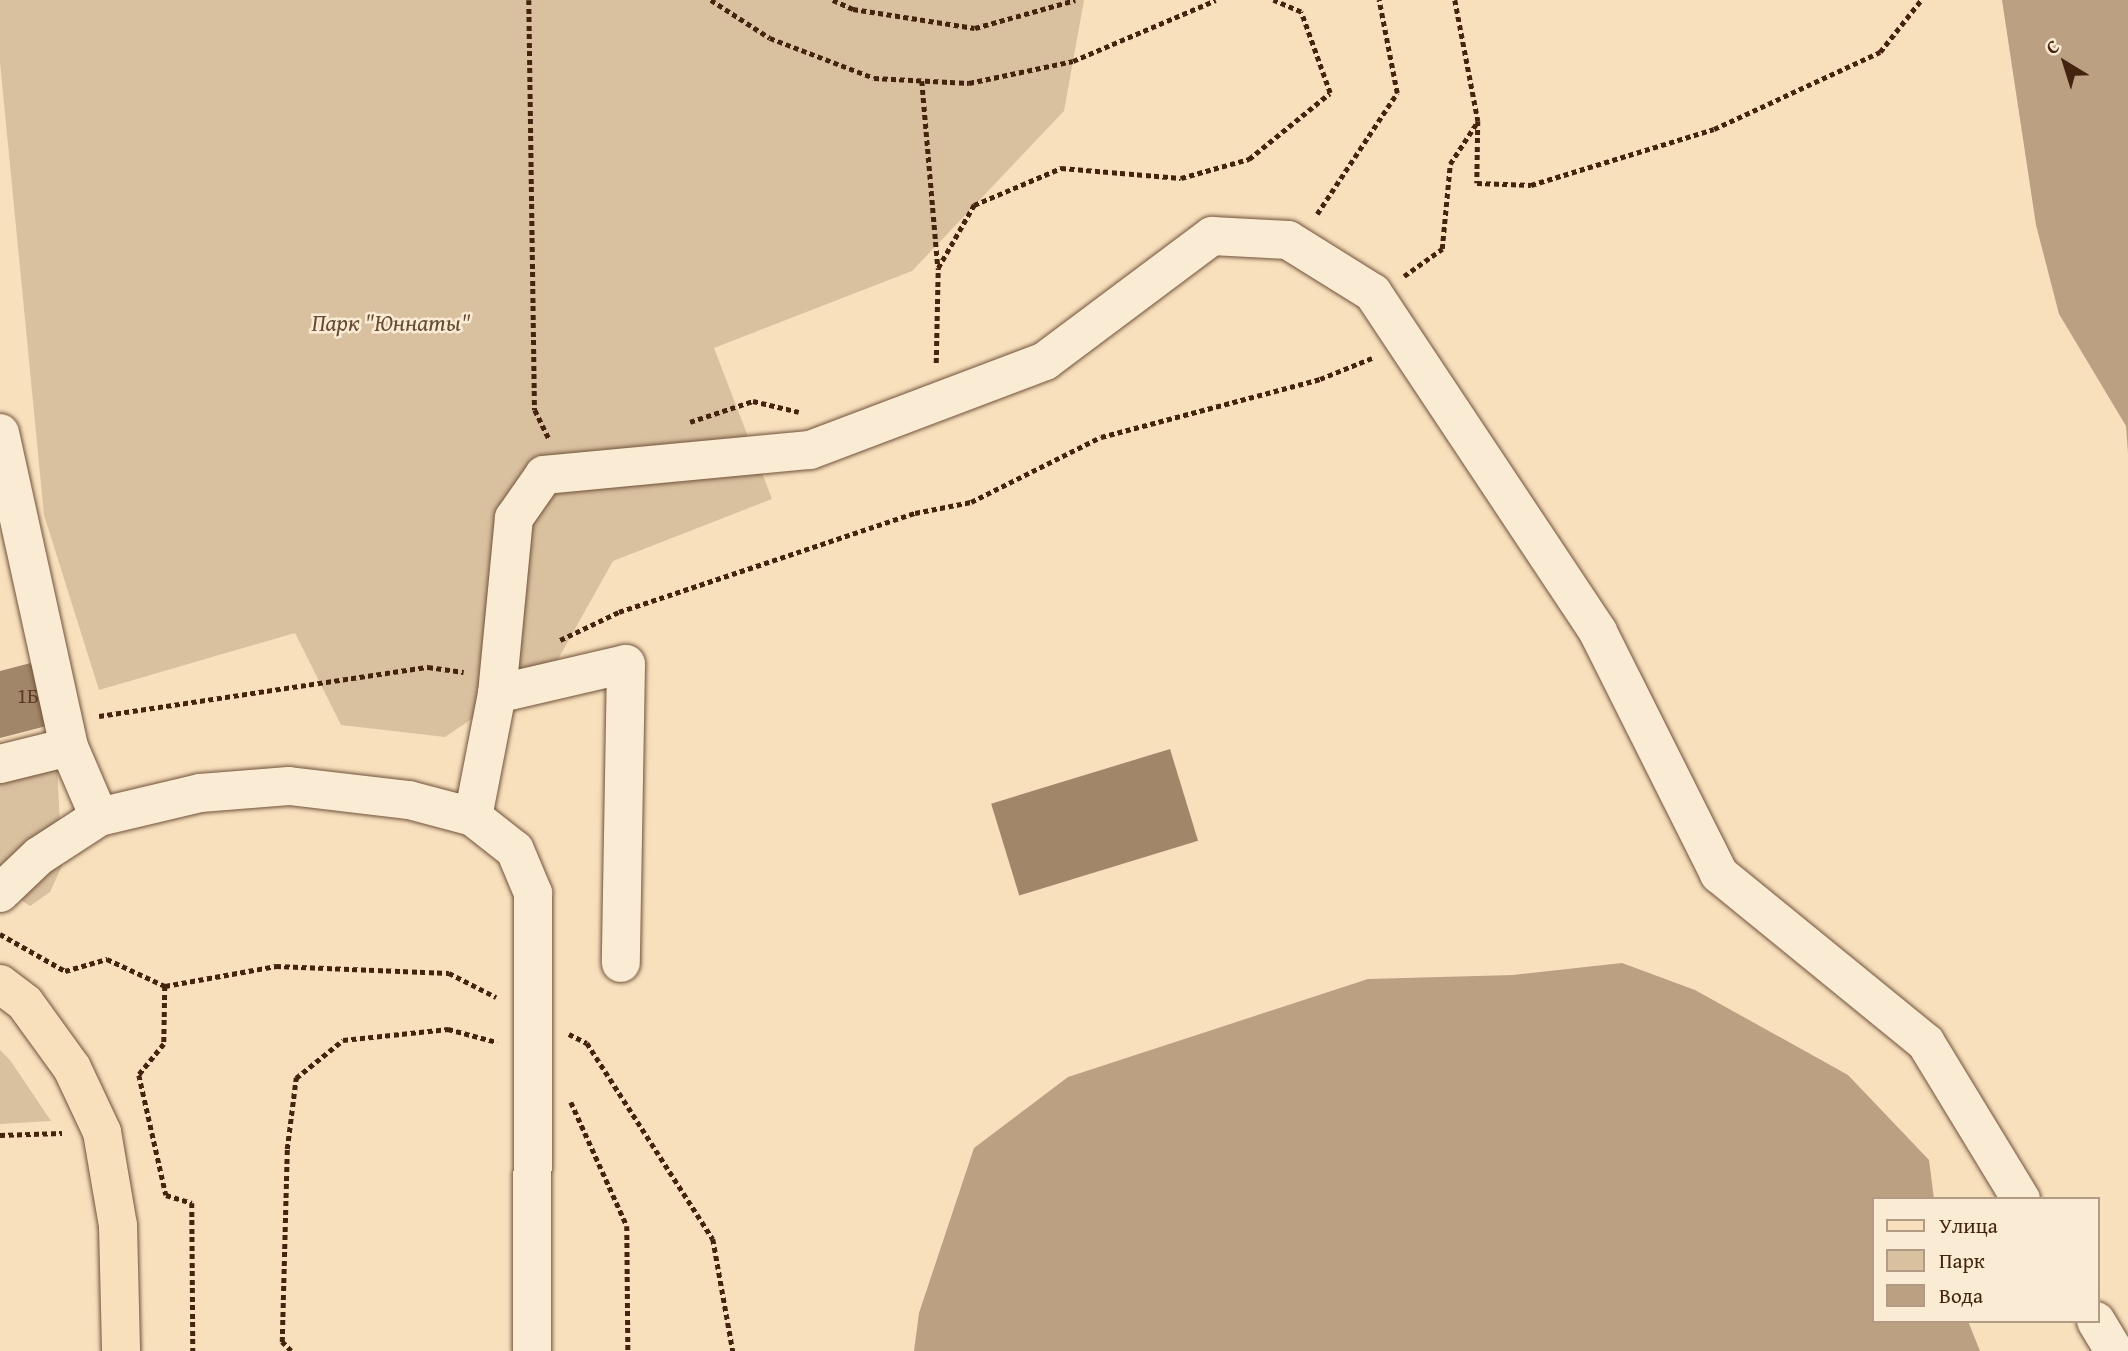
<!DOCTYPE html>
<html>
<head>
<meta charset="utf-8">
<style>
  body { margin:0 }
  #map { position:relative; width:2128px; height:1351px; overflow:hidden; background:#f8e0bd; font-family:"Gentium Book Plus",serif }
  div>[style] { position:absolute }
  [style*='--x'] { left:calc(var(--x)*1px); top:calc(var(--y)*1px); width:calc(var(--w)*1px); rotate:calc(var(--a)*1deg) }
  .green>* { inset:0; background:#d9c09f }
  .water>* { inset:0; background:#bba082 }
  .building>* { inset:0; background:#a28669; transform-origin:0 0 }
  .path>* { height:4.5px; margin-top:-2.25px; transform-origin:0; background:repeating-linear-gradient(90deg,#44240f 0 5px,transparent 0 8.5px) }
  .roads { filter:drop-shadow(0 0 2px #71533a) drop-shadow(0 0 2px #71533a) }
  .minor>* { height:38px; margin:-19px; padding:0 19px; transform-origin:19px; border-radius:19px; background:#faebd4 }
  .major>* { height:38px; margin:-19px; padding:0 19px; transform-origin:19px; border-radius:19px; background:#f8e0bd }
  span { translate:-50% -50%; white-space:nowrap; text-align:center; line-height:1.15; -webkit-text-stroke:5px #faebd4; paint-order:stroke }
  .number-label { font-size:21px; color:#5c3c26 }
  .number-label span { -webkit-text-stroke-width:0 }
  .park-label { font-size:24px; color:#694b33; font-style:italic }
  .legend { position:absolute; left:1872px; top:1197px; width:228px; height:126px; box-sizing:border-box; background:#faebd4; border:2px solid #b19b85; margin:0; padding:9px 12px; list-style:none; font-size:21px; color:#44240f }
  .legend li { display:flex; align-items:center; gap:14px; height:35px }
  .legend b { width:35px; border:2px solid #b19b85 }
  .north { position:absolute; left:2030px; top:28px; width:70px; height:70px; -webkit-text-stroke:5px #faebd4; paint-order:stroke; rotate:322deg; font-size:19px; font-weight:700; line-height:28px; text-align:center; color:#44240f }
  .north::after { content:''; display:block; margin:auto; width:24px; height:32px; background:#44240f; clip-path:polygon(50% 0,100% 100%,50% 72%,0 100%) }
</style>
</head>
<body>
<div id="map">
  <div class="green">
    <i style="clip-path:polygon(0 0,1084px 0,1064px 111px,912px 271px,714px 348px,772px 499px,613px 561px,557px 661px,445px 737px,341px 725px,295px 633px,99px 690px,44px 515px,0 62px)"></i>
    <i style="clip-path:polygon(57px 765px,62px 866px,50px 892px,30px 906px,0 886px,0 778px)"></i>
    <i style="clip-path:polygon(0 1050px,10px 1060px,51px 1121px,0 1124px)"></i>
  </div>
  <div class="water">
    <i style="clip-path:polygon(2002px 0,2128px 0,2128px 453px,2126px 426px,2059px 314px,2036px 225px)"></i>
    <i style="clip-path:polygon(1622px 963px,1695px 990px,1848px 1075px,1929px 1160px,1934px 1199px,1874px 1199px,1874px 1321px,1968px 1321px,1980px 1351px,914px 1351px,919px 1313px,974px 1148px,1068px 1077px,1368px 979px,1513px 975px)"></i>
  </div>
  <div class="building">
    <i style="clip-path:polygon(46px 659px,62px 722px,0 738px,0 671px)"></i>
    <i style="left:1170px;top:749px;width:96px;height:187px;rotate:73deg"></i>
  </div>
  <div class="path">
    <i style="--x:529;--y:0;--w:410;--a:89.2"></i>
    <i style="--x:535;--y:410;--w:32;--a:64"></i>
    <i style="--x:711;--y:0;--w:70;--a:32.8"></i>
    <i style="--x:770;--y:38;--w:111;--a:21"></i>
    <i style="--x:874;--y:78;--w:95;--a:3"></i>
    <i style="--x:969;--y:83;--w:106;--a:-11.9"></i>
    <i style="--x:1073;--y:61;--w:155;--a:-23.1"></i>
    <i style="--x:833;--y:0;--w:22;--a:24"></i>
    <i style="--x:853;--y:9;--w:123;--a:8.9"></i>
    <i style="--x:975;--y:28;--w:104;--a:-15.6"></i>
    <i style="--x:1455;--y:0;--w:123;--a:79.2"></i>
    <i style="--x:1478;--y:121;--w:62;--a:90.9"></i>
    <i style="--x:1477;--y:183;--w:54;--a:2.1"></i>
    <i style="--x:1531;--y:185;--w:191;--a:-17"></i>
    <i style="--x:1714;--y:129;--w:183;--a:-24.9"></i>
    <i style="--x:1880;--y:52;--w:66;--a:-51.7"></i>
    <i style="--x:922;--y:81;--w:187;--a:85.1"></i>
    <i style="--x:1317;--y:214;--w:145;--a:-56.5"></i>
    <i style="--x:1397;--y:93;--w:95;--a:-101"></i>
    <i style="--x:1404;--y:276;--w:47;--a:-35.4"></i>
    <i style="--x:1442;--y:249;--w:85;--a:-84.6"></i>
    <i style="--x:1450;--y:164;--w:51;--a:-56.9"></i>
    <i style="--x:936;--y:363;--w:95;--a:-88.8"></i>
    <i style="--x:938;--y:268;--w:73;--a:-60.3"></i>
    <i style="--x:974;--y:205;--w:95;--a:-23"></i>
    <i style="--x:1061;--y:168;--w:120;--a:4.8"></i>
    <i style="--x:1181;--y:178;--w:71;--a:-15.6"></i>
    <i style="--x:1249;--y:159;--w:104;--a:-39.2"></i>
    <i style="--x:1330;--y:93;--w:86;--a:-109.7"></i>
    <i style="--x:1301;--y:12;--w:30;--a:-157"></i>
    <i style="--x:690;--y:422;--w:66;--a:-18.4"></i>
    <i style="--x:753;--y:401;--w:47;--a:13.4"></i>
    <i style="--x:560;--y:640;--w:65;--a:-25.4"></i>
    <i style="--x:619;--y:612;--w:312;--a:-18.5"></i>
    <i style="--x:915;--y:513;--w:57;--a:-11.1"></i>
    <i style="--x:971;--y:502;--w:145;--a:-26.6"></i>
    <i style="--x:1101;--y:437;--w:227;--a:-14.8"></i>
    <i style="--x:1320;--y:379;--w:56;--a:-22"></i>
    <i style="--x:99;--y:716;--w:333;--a:-8.5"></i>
    <i style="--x:428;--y:667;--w:36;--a:8"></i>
    <i style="--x:0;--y:934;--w:75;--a:29.6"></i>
    <i style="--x:65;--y:971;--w:44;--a:-15.9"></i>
    <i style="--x:107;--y:959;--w:64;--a:25"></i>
    <i style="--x:165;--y:986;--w:113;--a:-10.2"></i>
    <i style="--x:276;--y:966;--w:173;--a:2.3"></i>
    <i style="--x:449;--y:973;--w:53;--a:27.1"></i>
    <i style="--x:165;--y:986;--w:58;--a:91"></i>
    <i style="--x:164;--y:1044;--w:40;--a:129"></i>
    <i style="--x:139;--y:1075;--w:123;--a:77.3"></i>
    <i style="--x:166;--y:1195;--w:27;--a:17"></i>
    <i style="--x:192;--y:1203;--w:148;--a:89.6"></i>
    <i style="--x:569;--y:1034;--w:20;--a:27"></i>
    <i style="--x:587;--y:1043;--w:233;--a:57.3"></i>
    <i style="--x:713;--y:1239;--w:114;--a:79.9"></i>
    <i style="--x:571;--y:1102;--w:136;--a:65.7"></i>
    <i style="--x:627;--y:1226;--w:125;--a:89.5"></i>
    <i style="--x:0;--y:1135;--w:62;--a:-1.8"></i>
    <i style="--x:291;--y:1351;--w:13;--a:-135"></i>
    <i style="--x:282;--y:1342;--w:193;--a:-88.5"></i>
    <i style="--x:287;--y:1149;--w:72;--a:-82.8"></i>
    <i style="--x:296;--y:1078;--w:60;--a:-39"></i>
    <i style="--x:343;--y:1040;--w:106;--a:-6"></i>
    <i style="--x:448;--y:1029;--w:51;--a:14.9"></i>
  </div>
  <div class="roads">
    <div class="minor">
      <i style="--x:0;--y:433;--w:321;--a:77.6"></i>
      <i style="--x:69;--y:747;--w:76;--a:66.8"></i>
      <i style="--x:497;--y:694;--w:132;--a:-13.1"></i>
      <i style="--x:626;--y:664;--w:299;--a:91"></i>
      <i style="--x:0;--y:764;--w:71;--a:-13.8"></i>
      <i style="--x:473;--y:817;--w:125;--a:-79"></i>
      <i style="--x:497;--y:694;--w:177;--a:-84.5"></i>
      <i style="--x:514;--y:518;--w:52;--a:-55.1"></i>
      <i style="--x:544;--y:475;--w:267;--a:-5.4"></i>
      <i style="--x:810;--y:450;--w:251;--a:-20.7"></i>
      <i style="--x:1045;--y:361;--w:209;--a:-36.8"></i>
      <i style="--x:1212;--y:236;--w:76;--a:3"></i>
      <i style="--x:1288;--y:240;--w:100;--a:31.9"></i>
      <i style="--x:1373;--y:293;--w:407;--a:56.4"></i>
      <i style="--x:1598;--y:632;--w:271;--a:63.4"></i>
      <i style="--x:1719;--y:874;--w:267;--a:39.2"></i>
      <i style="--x:1926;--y:1043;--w:183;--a:58.7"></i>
      <i style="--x:0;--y:893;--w:54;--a:-43.5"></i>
      <i style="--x:39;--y:856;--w:72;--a:-33"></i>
      <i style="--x:99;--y:817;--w:104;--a:-13.4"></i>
      <i style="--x:200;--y:793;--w:89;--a:-4.5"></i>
      <i style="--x:289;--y:786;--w:121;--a:6.7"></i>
      <i style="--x:409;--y:800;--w:66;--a:14.9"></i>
      <i style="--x:473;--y:817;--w:53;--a:38.2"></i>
      <i style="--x:515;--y:850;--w:47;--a:67.3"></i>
      <i style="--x:533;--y:893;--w:458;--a:90.1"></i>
      <i style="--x:2096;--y:1321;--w:35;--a:59"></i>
    </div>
    <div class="major">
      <i style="--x:0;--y:984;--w:31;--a:37"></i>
      <i style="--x:25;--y:1003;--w:80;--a:54.1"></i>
      <i style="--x:72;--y:1068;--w:71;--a:64.9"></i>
      <i style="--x:102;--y:1132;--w:95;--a:80.3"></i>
      <i style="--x:118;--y:1226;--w:125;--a:88.6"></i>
    </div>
  </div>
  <div class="number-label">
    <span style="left:28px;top:696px">1Б</span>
  </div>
  <div class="park-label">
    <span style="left:391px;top:323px">Парк "Юннаты"</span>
  </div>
  <ul class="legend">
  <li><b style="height:9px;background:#f8e0bd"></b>Улица</li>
  <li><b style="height:19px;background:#d9c09f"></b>Парк</li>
  <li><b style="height:19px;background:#bba082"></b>Вода</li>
  </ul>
  <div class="north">С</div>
</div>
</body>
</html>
